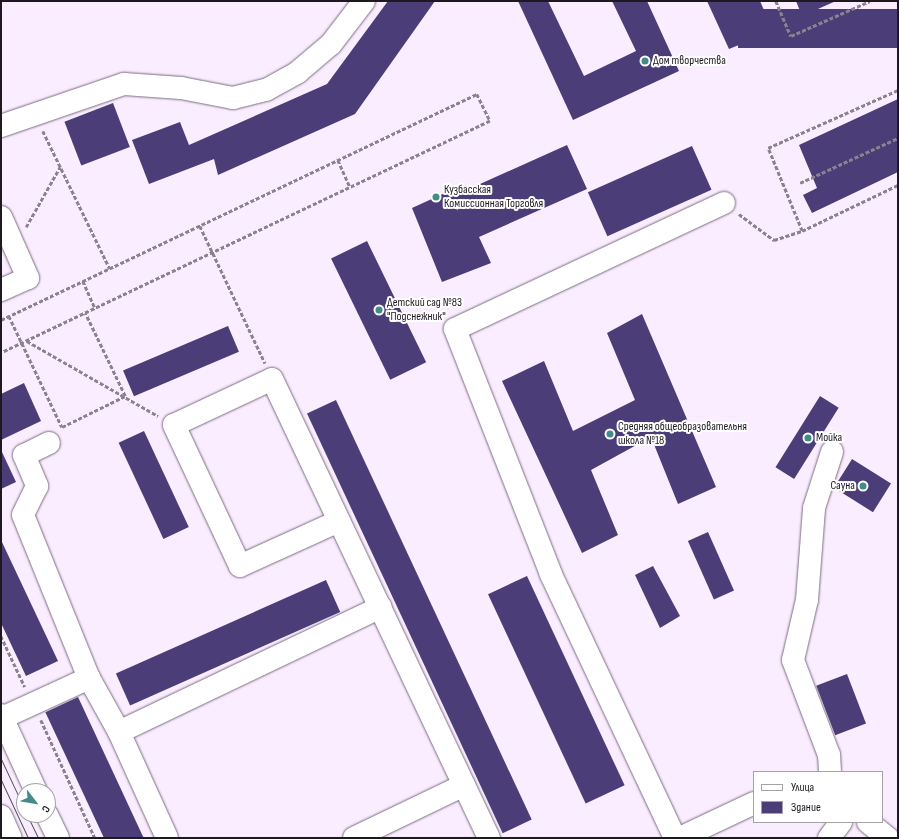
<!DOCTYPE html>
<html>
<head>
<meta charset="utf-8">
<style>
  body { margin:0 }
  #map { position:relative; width:899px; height:839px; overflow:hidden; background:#faedff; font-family:"Sofia Sans Condensed",sans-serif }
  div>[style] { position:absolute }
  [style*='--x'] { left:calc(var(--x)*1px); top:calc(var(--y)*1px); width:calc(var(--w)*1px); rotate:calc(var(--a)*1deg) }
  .building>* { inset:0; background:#4a3d78; transform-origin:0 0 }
  .path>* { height:2.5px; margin-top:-1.25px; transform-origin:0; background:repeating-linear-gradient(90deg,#8b828f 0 4px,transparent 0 6px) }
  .roads { filter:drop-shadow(0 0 1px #7b6c80) drop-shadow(0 0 1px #7b6c80) }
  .minor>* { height:22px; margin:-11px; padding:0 11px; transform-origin:11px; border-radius:11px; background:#fff }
  .tram>* { height:1px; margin:-0.5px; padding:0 0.5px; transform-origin:0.5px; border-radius:0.5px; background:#58515b }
  .dots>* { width:11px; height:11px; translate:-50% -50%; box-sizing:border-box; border:2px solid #fff; border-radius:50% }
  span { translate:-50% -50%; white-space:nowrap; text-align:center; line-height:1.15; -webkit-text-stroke:4px #fff; paint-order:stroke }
  .poi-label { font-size:12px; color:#1e1820 }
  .left { translate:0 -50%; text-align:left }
  .right { translate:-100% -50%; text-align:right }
  .frame { position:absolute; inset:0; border:2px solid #1e1820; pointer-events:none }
  .legend { position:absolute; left:753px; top:771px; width:130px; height:52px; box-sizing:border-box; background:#fff; border:1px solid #a5a3a6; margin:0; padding:5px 7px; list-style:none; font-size:12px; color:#1e1820 }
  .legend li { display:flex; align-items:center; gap:8px; height:20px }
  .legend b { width:20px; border:1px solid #a5a3a6 }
  .north { position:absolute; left:16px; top:783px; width:40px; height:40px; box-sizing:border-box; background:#fff; border:1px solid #a5a3a6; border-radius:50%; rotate:121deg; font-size:11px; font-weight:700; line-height:16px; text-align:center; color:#1e1820 }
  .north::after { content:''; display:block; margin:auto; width:14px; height:18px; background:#438b88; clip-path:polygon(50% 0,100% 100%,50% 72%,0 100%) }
</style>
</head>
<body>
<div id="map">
  <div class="building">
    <i style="clip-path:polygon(388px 1px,435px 1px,355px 114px,218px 175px,214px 159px,149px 184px,132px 140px,180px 122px,189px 145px,327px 84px)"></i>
    <i style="clip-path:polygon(518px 1px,548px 1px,584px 76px,636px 51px,612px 1px,647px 1px,679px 71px,573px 120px)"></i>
    <i style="clip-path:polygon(707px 1px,760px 1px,773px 31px,729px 49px)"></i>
    <i style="clip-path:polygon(796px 1px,836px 1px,802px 16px)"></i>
    <i style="left:898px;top:9px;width:39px;height:160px;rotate:90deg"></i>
    <i style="clip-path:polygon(898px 99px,898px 172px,812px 213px,803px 195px,817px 188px,799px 145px)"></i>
    <i style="left:113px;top:103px;width:47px;height:52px;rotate:69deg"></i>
    <i style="clip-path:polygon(567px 145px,587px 189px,479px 237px,491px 263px,442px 282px,412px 208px,458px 187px,460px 193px)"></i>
    <i style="left:692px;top:146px;width:48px;height:114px;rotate:66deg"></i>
    <i style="left:367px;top:241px;width:135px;height:40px;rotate:64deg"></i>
    <i style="clip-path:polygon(642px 314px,716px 487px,678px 504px,651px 437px,591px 470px,618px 535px,582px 553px,502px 381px,544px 361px,573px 431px,635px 400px,607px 333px)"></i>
    <i style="left:228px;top:326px;width:28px;height:114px;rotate:67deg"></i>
    <i style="clip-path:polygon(24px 383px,41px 421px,1px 440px,1px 394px)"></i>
    <i style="left:820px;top:396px;width:22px;height:84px;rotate:32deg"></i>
    <i style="left:336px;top:400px;width:463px;height:32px;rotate:65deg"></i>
    <i style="left:144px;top:431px;width:106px;height:28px;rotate:65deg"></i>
    <i style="clip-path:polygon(1px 450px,16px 482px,1px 489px)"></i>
    <i style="left:852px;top:459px;width:46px;height:34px;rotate:32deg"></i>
    <i style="left:708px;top:532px;width:64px;height:22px;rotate:66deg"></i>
    <i style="clip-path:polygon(1px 540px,58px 661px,26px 676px,1px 623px)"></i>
    <i style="clip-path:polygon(653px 566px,680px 616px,660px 628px,635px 575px)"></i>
    <i style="left:527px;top:576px;width:231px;height:43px;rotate:65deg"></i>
    <i style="left:326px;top:580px;width:35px;height:230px;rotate:66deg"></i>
    <i style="left:847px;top:674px;width:53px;height:33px;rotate:69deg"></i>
    <i style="left:78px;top:697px;width:156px;height:36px;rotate:65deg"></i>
  </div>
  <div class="path">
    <i style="--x:776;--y:1;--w:38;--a:67"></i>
    <i style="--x:791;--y:36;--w:86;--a:-23.9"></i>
    <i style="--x:43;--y:131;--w:153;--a:64.1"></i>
    <i style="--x:338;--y:160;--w:30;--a:66"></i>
    <i style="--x:800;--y:183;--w:108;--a:-24.7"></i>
    <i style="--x:739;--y:214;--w:44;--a:36.6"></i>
    <i style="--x:774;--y:240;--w:29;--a:-18"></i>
    <i style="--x:802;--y:231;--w:90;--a:-112.3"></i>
    <i style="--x:768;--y:148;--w:142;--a:-24"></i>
    <i style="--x:200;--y:226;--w:152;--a:64.6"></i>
    <i style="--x:26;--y:227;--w:69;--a:-60.5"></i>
    <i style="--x:802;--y:231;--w:106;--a:-25.6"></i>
    <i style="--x:83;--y:281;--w:30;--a:66"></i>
    <i style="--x:9;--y:316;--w:123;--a:64.5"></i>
    <i style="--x:62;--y:427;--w:70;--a:-26.2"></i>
    <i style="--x:125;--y:396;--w:92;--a:-115.7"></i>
    <i style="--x:1;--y:320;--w:527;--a:-25.4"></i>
    <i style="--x:477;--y:94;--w:30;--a:64"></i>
    <i style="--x:490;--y:121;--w:541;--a:154.62"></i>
    <i style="--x:27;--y:341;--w:151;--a:29.8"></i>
    <i style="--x:1;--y:636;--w:56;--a:64.8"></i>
    <i style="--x:41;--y:720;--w:130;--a:65.4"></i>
  </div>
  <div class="roads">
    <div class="minor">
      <i style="--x:1;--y:126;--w:130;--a:-18.9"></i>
      <i style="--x:124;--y:84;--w:57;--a:4"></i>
      <i style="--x:181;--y:88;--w:53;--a:10.9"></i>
      <i style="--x:233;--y:98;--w:34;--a:-14"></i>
      <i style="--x:266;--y:90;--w:37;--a:-29"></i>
      <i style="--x:298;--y:72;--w:43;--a:-40.3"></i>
      <i style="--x:331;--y:44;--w:54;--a:-52.5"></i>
      <i style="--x:1;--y:217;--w:67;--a:66.1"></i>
      <i style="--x:28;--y:278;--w:30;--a:156"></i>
      <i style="--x:49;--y:443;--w:28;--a:154"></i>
      <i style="--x:24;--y:455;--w:34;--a:67"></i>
      <i style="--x:37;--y:486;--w:32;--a:116"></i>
      <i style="--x:23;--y:515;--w:176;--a:68"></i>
      <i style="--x:89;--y:678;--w:62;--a:60.9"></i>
      <i style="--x:119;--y:732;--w:116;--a:65.6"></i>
      <i style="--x:339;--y:521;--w:109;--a:155.6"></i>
      <i style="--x:240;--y:566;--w:156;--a:-115.1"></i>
      <i style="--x:174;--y:425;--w:108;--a:-25.1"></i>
      <i style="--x:272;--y:379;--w:508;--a:64.7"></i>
      <i style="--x:1;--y:715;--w:84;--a:65.3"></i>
      <i style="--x:2;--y:718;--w:96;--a:-24.7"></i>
      <i style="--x:119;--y:732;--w:290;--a:-25.5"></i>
      <i style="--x:830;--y:772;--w:17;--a:-93"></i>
      <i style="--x:829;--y:755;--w:102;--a:-110.8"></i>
      <i style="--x:793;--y:660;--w:62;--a:-76.9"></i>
      <i style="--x:807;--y:600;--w:92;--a:-85.6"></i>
      <i style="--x:814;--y:508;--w:59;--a:-72.2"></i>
      <i style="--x:47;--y:815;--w:25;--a:64"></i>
      <i style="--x:1;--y:816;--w:24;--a:66"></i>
      <i style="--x:868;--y:822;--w:26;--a:39"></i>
      <i style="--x:354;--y:838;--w:122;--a:-25.7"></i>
      <i style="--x:675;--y:838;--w:292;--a:-115.2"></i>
      <i style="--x:551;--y:574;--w:263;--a:-111.4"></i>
      <i style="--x:455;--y:329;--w:297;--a:-25.1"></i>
      <i style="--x:680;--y:838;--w:82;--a:-25.3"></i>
      <i style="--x:829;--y:838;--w:20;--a:-53"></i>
    </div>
  </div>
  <div class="tram">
    <i style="--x:1;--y:759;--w:54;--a:64.9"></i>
    <i style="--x:1;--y:780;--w:64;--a:65"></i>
    <i style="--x:27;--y:815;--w:25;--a:64"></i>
  </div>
  <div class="dots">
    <i style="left:645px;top:61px;background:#438b88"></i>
    <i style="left:436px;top:197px;background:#438b88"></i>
    <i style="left:379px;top:310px;background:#438b88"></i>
    <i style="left:610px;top:434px;background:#438b88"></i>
    <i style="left:808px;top:438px;background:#438b88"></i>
    <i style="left:863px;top:486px;background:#438b88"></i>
  </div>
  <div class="poi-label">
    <span class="left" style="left:653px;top:61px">Дом творчества</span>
    <span class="left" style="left:444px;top:197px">Кузбасская<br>Комиссионная Торговля</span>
    <span class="left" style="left:387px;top:310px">Детский сад №83<br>"Подснежник"</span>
    <span class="left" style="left:618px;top:434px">Средняя общеобразовательня<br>школа №18</span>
    <span class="left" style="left:816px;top:438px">Мойка</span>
    <span class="right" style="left:855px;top:486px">Сауна</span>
  </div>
  <div class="frame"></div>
  <ul class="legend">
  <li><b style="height:5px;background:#fff"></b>Улица</li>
  <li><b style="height:11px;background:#4a3d78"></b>Здание</li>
  </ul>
  <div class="north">С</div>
</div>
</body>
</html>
